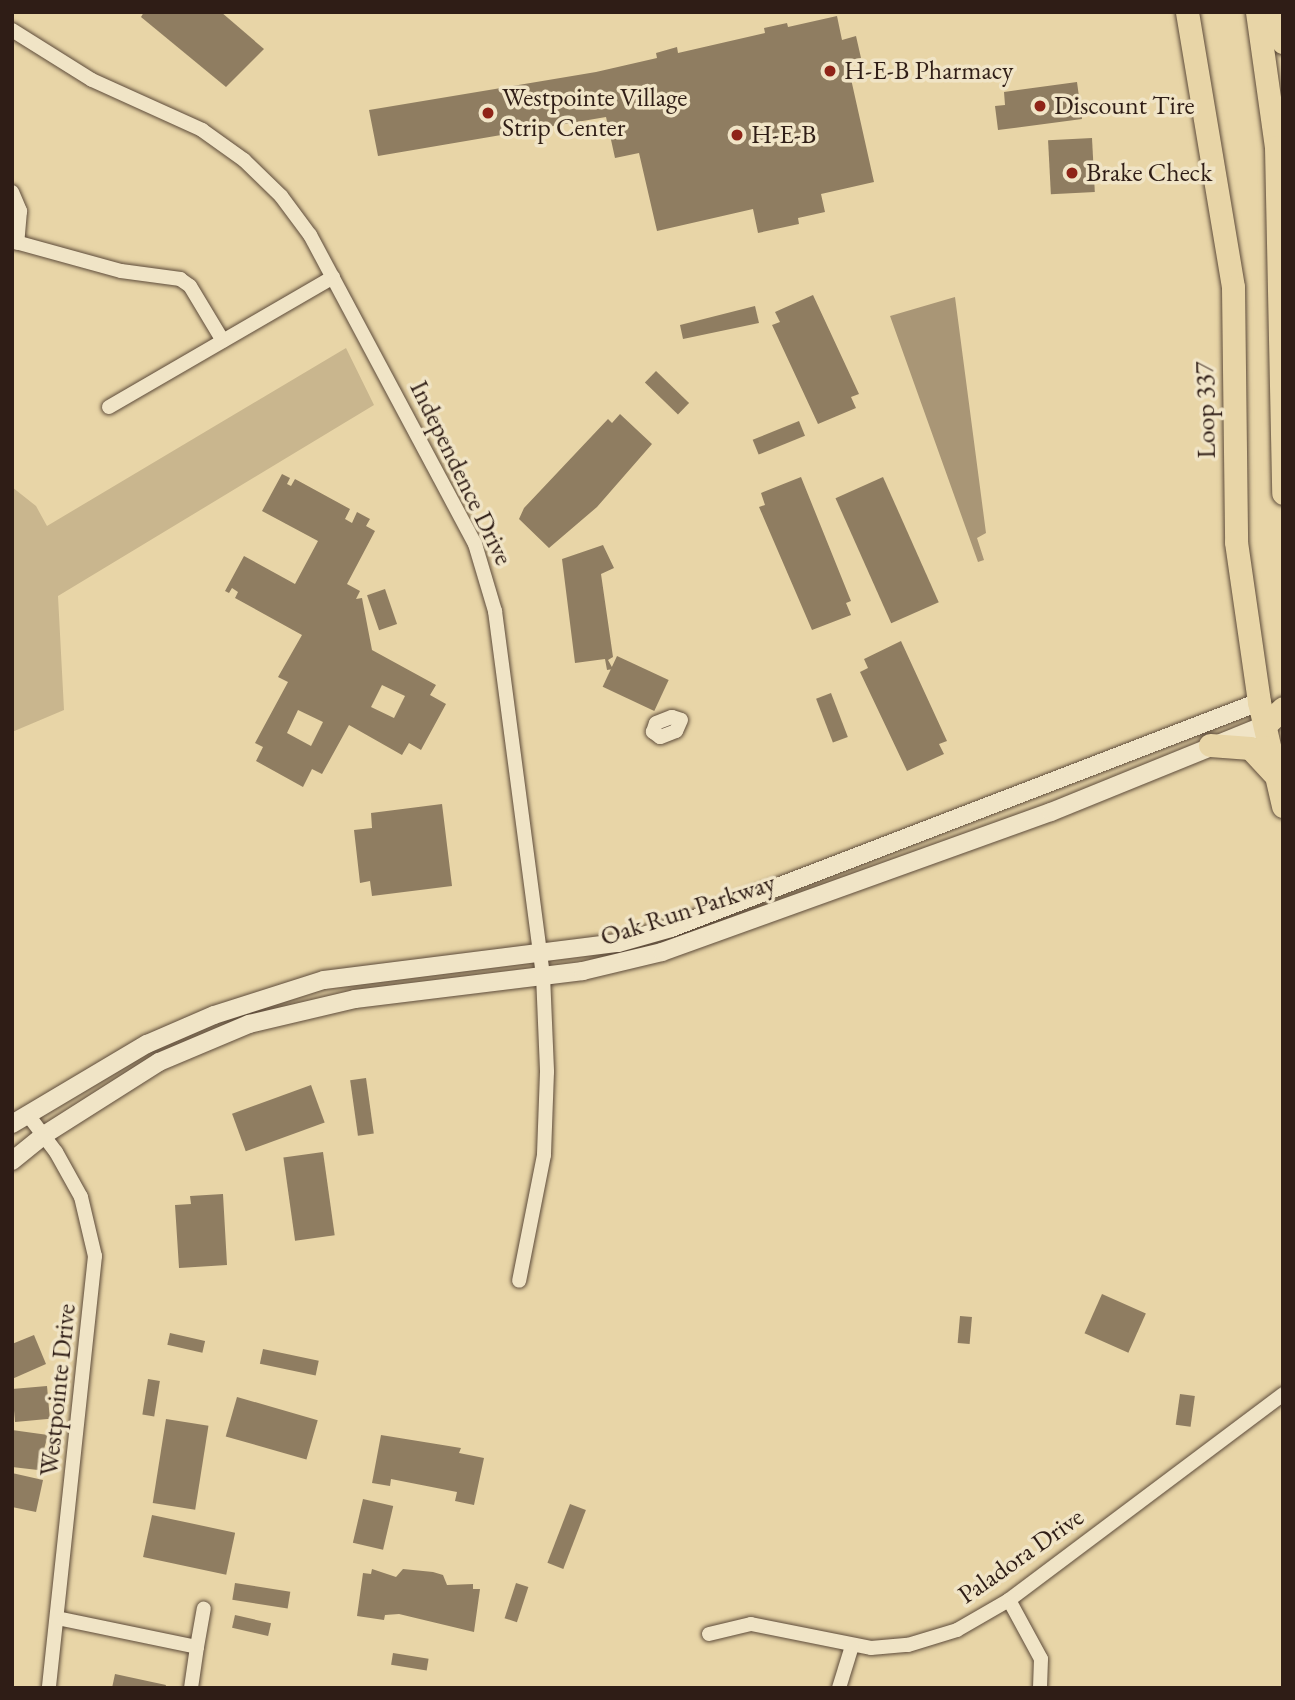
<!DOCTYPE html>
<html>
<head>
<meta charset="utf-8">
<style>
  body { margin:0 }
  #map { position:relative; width:1295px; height:1700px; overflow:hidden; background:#e8d5a7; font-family:"EB Garamond",serif }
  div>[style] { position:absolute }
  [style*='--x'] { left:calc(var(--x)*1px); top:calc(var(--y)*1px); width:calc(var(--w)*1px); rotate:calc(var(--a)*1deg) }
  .green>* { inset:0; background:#c9b68e }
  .water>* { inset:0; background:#a99676 }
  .building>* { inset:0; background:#8f7d61; transform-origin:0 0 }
  .roads { filter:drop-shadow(0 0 2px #5d4b3a) drop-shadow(0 0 2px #5d4b3a) }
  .minor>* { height:14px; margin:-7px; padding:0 7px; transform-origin:7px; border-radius:7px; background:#f0e4c6 }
  .tertiary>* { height:18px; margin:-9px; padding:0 9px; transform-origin:9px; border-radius:9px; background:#f0e4c6 }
  .primary>* { height:23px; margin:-11.5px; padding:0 11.5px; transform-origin:11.5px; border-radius:11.5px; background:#e8d5a7 }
  .dots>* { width:19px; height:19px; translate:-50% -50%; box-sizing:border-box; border:4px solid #f0e4c6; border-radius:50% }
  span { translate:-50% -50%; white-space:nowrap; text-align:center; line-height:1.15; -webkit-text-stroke:7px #f0e4c6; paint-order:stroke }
  .poi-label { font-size:26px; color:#2f1d16 }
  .left { translate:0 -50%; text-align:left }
  .street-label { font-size:26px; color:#2f1d16 }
  .frame { position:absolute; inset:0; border:14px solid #2f1d16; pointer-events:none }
</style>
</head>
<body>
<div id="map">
  <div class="green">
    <i style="clip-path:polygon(346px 348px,374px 405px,58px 596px,64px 710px,12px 732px,12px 487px,36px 506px,47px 526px)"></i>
  </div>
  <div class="water">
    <i style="clip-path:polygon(955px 297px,986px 533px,977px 538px,984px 560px,978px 562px,890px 316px)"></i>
  </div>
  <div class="building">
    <i style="clip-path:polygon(144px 12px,221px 12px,264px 49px,226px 87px,141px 17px)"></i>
    <i style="clip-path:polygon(837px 16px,842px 40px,856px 36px,861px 58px,847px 61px,874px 182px,821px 194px,825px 212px,798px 218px,799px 224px,758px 233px,753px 209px,657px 231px,639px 153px,615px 158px,606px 117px,378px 156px,369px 110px,596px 72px,657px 58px,656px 53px,677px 47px,678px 53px,765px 33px,764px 28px,787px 23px,788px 27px)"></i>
    <i style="clip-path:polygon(1077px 82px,1082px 119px,998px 130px,995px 106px,1005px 105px,1004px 92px)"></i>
    <i style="left:1092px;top:138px;width:54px;height:44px;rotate:87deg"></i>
    <i style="clip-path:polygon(813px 295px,859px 394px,851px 397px,856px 408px,818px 424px,772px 325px,780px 322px,775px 312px)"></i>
    <i style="clip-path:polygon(755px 306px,759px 323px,683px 339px,680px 325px)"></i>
    <i style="left:656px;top:371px;width:46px;height:16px;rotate:44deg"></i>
    <i style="clip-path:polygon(620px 414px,652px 444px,597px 507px,549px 548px,519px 519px,524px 508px,608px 419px,612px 423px)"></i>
    <i style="left:799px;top:421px;width:16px;height:50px;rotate:68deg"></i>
    <i style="clip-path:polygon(evenodd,282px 474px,290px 478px,287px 484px,291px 486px,295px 479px,350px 509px,345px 519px,352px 523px,357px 512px,370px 519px,366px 526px,375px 531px,347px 584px,360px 591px,356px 599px,362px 598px,372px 650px,436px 685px,430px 695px,446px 704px,421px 750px,409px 743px,402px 755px,349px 725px,322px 774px,312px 769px,303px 787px,256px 761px,263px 747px,255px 743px,288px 682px,278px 677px,302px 635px,235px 598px,238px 592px,232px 588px,229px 593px,225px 591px,244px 556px,295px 584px,318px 541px,262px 511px,282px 474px,382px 685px,405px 696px,394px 718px,371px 707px,382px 685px,282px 474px,298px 710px,323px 722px,311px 746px,287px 733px,298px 710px)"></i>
    <i style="clip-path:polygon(801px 477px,851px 601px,846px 603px,851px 615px,812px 630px,759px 507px,765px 505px,761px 493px)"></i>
    <i style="left:883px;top:477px;width:137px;height:52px;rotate:66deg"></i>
    <i style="clip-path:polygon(603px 545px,614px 568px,601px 574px,613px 657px,608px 660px,613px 669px,607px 670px,605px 659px,575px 663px,562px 559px)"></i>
    <i style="left:385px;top:589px;width:37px;height:19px;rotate:71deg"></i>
    <i style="clip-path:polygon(901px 641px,947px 741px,939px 744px,944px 754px,907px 771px,860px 672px,868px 668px,864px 659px)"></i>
    <i style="left:617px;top:656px;width:57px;height:34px;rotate:25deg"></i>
    <i style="left:831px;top:693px;width:47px;height:16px;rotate:69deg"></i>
    <i style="clip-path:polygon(442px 804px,452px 886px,372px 896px,370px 881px,360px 883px,354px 830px,372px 828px,371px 813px)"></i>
    <i style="left:366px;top:1078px;width:56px;height:16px;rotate:82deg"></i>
    <i style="left:311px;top:1085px;width:40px;height:84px;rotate:70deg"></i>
    <i style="left:323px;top:1152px;width:84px;height:40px;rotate:82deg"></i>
    <i style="clip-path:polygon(223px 1194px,227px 1265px,179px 1268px,175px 1205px,191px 1204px,190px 1196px)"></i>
    <i style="left:1102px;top:1294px;width:48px;height:43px;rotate:24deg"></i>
    <i style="left:960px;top:1316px;width:12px;height:27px;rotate:5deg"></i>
    <i style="left:170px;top:1333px;width:36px;height:12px;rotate:13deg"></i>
    <i style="clip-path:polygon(34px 1335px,46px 1364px,12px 1379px,12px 1344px)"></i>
    <i style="left:263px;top:1349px;width:57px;height:15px;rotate:12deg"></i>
    <i style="left:148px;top:1379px;width:12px;height:36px;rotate:9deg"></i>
    <i style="left:47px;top:1386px;width:33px;height:35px;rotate:85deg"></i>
    <i style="left:1180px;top:1394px;width:15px;height:31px;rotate:8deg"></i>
    <i style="left:237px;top:1397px;width:84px;height:41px;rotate:16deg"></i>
    <i style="left:166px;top:1419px;width:43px;height:85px;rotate:9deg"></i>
    <i style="clip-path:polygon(12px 1430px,48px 1435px,38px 1470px,12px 1467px)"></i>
    <i style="clip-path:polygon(381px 1435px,461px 1448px,459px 1453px,484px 1458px,474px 1505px,455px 1501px,457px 1492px,391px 1479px,390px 1486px,372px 1483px)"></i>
    <i style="clip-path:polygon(12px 1473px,43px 1480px,36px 1512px,12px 1507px)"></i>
    <i style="left:363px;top:1499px;width:31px;height:45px;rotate:13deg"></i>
    <i style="left:570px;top:1504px;width:17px;height:63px;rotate:21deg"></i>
    <i style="left:152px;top:1515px;width:85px;height:43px;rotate:12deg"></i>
    <i style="clip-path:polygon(372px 1569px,396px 1577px,403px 1569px,433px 1572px,443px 1575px,447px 1585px,473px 1584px,473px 1589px,480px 1589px,474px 1632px,399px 1614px,385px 1615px,384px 1620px,357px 1616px,363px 1573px,371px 1574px)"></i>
    <i style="left:235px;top:1583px;width:56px;height:17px;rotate:9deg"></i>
    <i style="left:516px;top:1583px;width:13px;height:37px;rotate:18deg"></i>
    <i style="left:235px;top:1615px;width:37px;height:13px;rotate:13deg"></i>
    <i style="left:393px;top:1653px;width:36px;height:12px;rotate:9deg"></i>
    <i style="clip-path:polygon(115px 1674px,166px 1685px,165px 1688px,112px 1688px)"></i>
  </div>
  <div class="roads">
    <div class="minor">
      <i style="--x:12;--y:30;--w:94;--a:32"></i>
      <i style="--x:92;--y:80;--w:121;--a:24.4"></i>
      <i style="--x:202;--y:130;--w:52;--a:35.5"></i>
      <i style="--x:244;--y:160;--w:52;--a:44.2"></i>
      <i style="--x:281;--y:196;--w:49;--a:53.4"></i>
      <i style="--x:310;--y:235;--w:350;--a:61.9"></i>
      <i style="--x:475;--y:544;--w:70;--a:73.4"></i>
      <i style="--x:495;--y:611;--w:367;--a:82.5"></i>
      <i style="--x:543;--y:975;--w:97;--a:87.6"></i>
      <i style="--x:547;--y:1072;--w:83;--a:92.1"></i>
      <i style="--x:544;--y:1155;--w:128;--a:101.2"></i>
      <i style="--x:12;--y:192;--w:21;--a:67"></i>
      <i style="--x:20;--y:211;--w:32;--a:95"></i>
      <i style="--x:12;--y:241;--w:113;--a:15.4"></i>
      <i style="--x:121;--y:271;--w:60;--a:7.7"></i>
      <i style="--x:180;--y:279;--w:12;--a:35"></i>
      <i style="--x:190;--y:286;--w:64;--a:59"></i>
      <i style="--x:109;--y:407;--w:259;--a:-30.1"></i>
      <i style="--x:672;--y:717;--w:9;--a:18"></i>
      <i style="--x:681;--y:720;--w:12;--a:114"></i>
      <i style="--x:676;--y:731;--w:17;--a:159"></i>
      <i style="--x:660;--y:737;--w:9;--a:-144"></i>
      <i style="--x:653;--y:732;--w:9;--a:-72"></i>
      <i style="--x:656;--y:723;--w:17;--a:-21"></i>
      <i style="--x:28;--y:1115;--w:46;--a:52.9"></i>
      <i style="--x:56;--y:1152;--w:51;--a:60.9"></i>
      <i style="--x:81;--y:1197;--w:61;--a:76.7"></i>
      <i style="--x:95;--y:1256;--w:434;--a:96.1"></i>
      <i style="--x:1009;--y:1600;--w:67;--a:61.5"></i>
      <i style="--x:1041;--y:1659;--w:29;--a:92"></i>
      <i style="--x:57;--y:1618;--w:143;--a:11.7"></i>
      <i style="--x:197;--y:1647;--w:39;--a:-80"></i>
      <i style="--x:709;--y:1634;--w:43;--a:-13.4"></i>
      <i style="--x:751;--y:1624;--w:122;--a:11.3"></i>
      <i style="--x:871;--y:1648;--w:37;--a:-5"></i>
      <i style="--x:908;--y:1645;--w:51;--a:-17"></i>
      <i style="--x:957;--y:1630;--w:60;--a:-30"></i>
      <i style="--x:1009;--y:1600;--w:343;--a:-36.9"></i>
      <i style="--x:191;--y:1688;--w:41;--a:-81.7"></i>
      <i style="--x:839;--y:1688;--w:44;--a:-72.8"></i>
    </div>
    <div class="tertiary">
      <i style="--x:12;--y:1124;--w:157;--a:-30.7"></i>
      <i style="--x:147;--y:1044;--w:73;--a:-23.4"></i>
      <i style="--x:214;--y:1015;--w:115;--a:-17.7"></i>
      <i style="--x:324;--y:980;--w:296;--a:-7.2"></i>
      <i style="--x:618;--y:943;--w:55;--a:-15.8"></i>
      <i style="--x:671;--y:928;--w:630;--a:-21.02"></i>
      <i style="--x:12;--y:1161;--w:41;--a:-39.1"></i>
      <i style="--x:44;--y:1135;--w:136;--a:-32.4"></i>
      <i style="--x:159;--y:1062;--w:98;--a:-22.9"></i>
      <i style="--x:249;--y:1024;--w:109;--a:-13.3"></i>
      <i style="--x:355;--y:999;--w:230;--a:-7"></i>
      <i style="--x:583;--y:971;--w:81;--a:-13.5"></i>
      <i style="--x:662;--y:952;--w:413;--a:-19.8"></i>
      <i style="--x:1051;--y:812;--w:231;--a:-22.1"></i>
    </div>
    <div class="primary">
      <i style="--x:1187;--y:12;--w:279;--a:80.5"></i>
      <i style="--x:1233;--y:287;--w:255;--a:89.3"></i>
      <i style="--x:1236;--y:542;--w:162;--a:81.8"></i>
      <i style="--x:1259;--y:702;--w:107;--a:77"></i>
      <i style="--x:1257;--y:12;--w:136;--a:82"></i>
      <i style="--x:1276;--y:147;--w:346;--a:88.8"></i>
      <i style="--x:1276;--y:12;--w:31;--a:77"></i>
      <i style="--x:1265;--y:725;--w:25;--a:-43"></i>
      <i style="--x:1210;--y:745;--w:40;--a:4.3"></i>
      <i style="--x:1250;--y:748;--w:34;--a:47"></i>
    </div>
  </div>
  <div class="dots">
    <i style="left:830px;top:71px;background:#8f2418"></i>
    <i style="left:1040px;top:106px;background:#8f2418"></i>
    <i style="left:488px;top:113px;background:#8f2418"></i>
    <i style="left:737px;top:135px;background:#8f2418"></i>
    <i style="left:1072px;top:173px;background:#8f2418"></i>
  </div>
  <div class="poi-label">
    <span class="left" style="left:844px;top:71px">H-E-B Pharmacy</span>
    <span class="left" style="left:502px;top:113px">Westpointe Village<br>Strip Center</span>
    <span class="left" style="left:1054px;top:106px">Discount Tire</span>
    <span class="left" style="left:751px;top:135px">H-E-B</span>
    <span class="left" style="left:1086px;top:173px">Brake Check</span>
  </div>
  <div class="street-label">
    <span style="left:1206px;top:410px;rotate:-91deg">Loop 337</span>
    <span style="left:461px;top:473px;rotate:64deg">Independence Drive</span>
    <span style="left:688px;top:910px;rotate:-18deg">Oak Run Parkway</span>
    <span style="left:58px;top:1390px;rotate:-84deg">Westpointe Drive</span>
    <span style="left:1021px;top:1556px;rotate:-35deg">Paladora Drive</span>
  </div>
  <div class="frame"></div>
</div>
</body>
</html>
